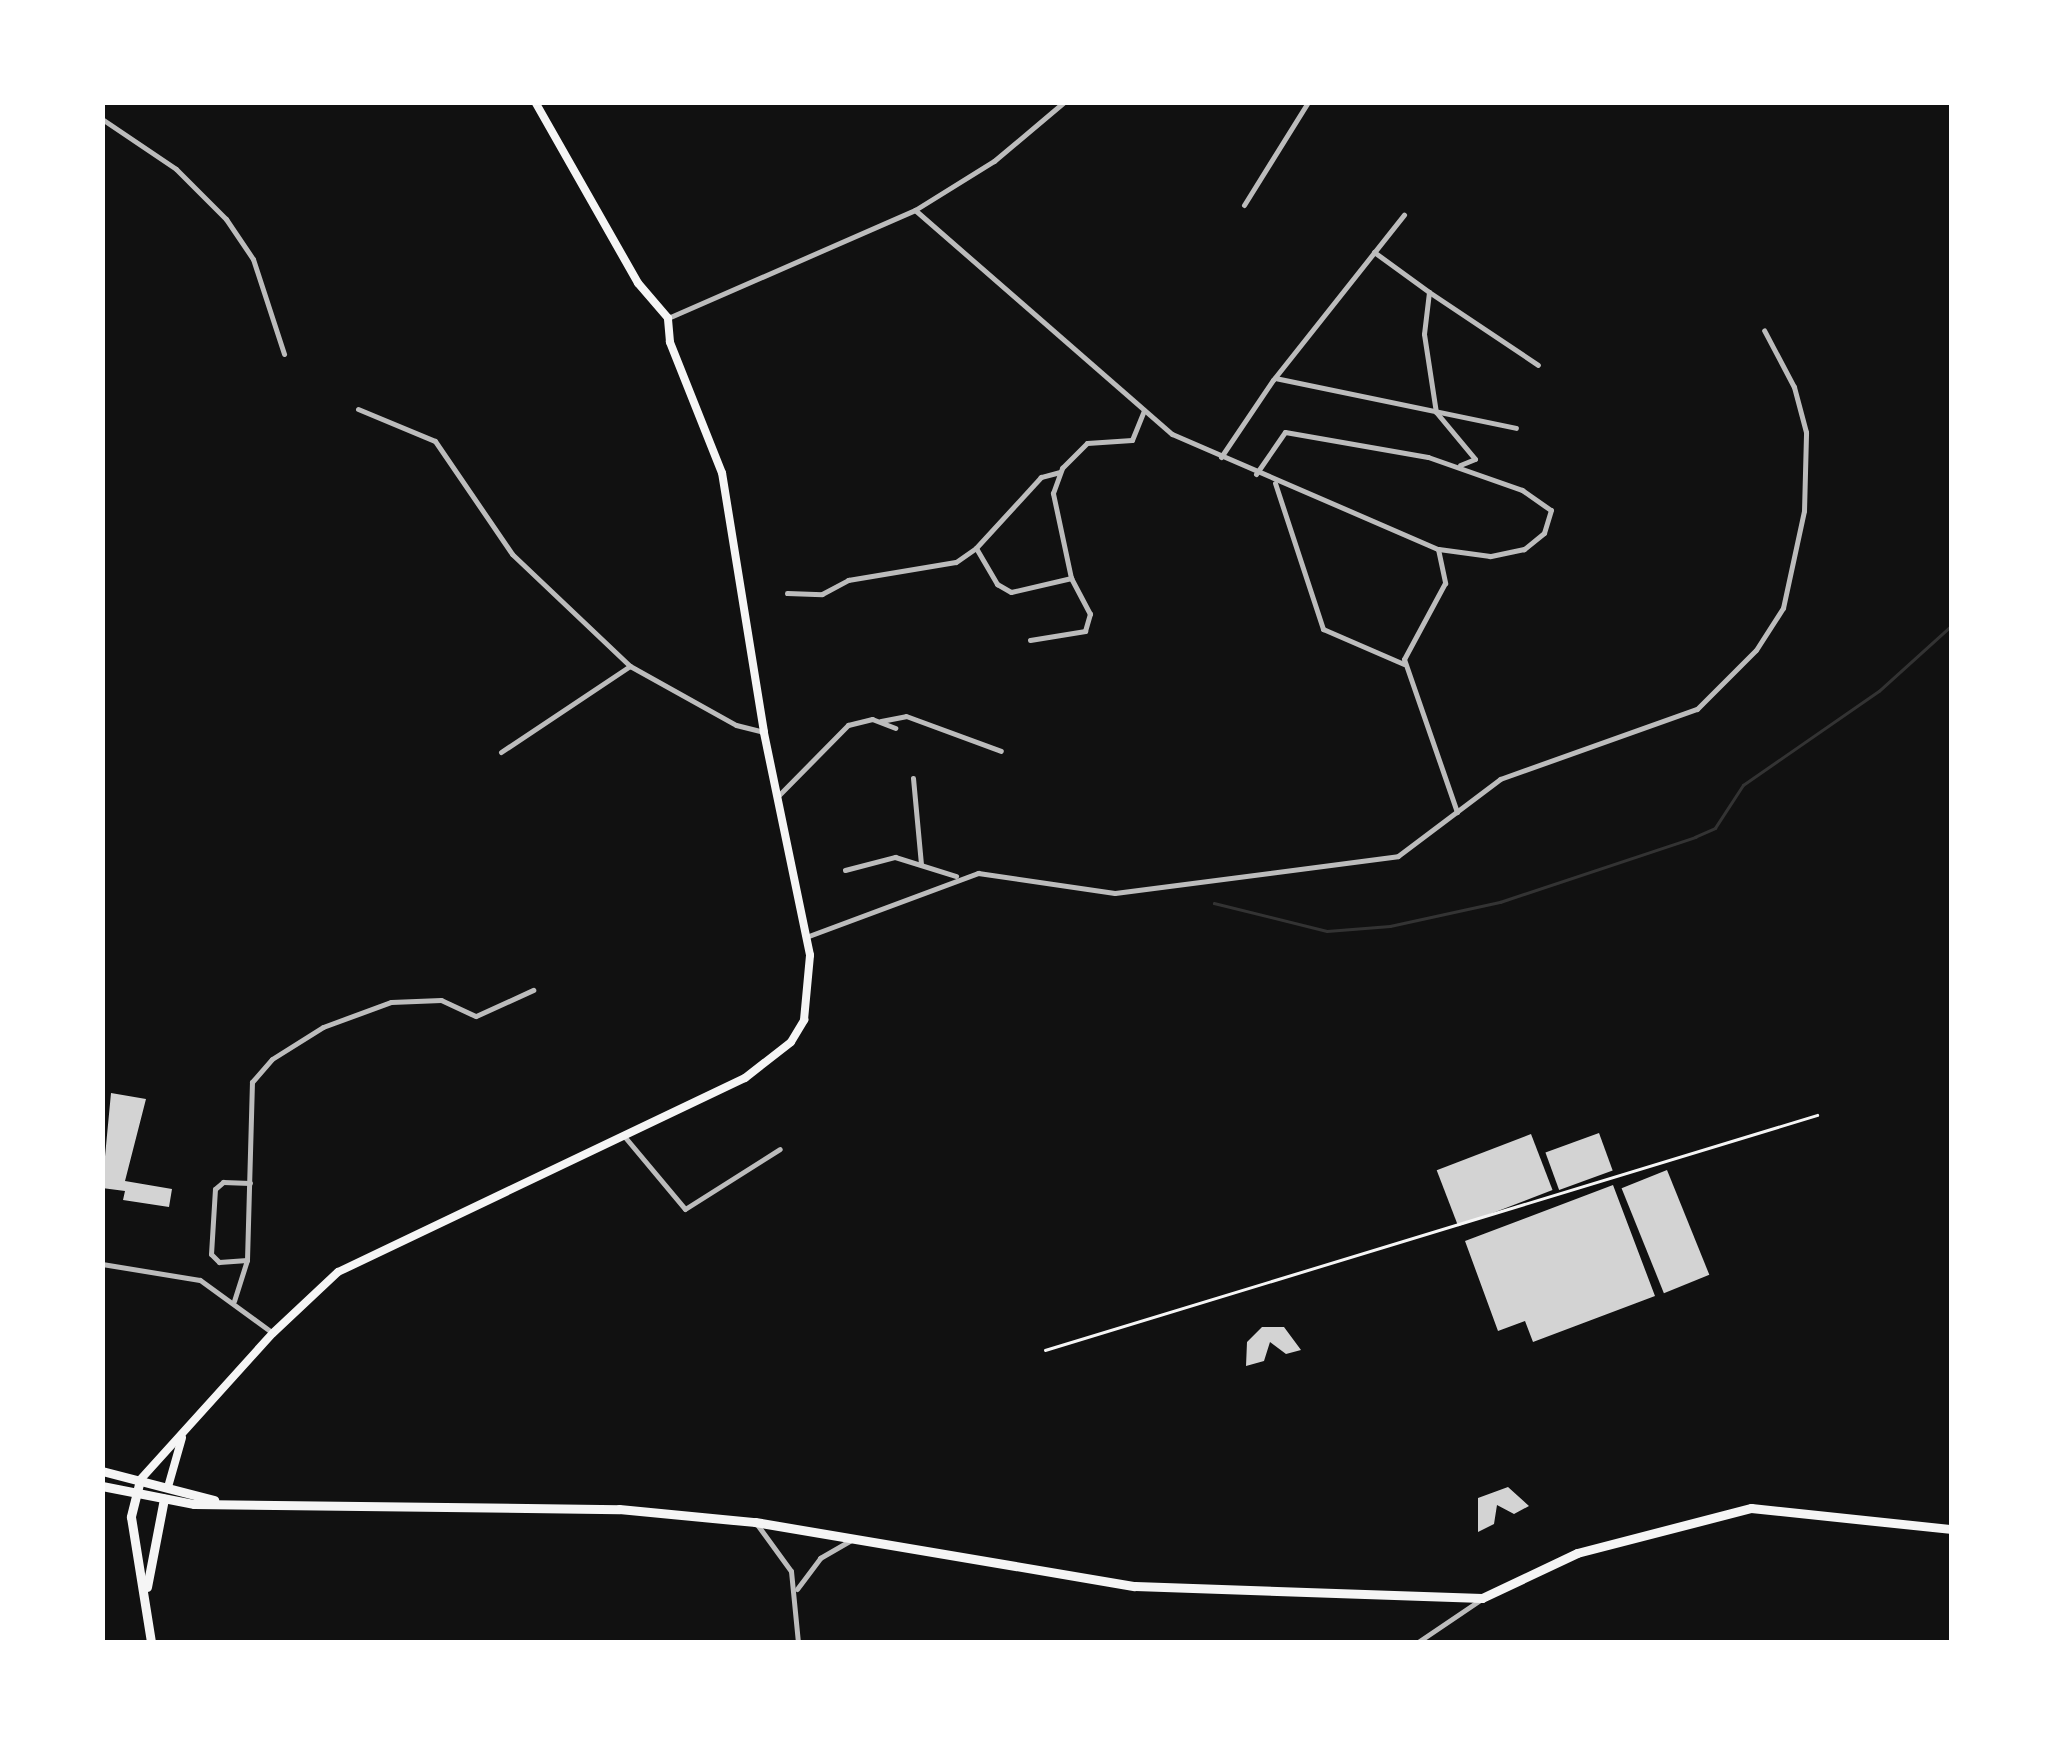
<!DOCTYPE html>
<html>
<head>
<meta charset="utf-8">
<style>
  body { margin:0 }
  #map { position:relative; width:2054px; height:1745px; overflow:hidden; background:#111; font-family:"Public Sans",sans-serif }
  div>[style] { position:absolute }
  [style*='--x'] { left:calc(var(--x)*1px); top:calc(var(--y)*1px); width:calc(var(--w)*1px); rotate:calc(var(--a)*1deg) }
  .stream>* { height:2.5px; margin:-1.25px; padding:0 1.25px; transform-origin:1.25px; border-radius:1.25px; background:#333 }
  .building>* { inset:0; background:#d3d3d3; transform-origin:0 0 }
  .path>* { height:2.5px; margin:-1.25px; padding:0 1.25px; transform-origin:1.25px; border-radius:1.25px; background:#f5f5f5 }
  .minor>* { height:5px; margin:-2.5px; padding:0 2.5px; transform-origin:2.5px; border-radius:2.5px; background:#bcbcbc }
  .secondary>* { height:8px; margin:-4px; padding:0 4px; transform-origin:4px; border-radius:4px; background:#f5f5f5 }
  .primary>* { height:9px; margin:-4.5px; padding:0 4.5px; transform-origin:4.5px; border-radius:4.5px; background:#f5f5f5 }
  span { translate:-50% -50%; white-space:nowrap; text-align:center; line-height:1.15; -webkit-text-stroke:10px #fff; paint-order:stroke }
  .frame { position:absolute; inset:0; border:105px solid #fff; pointer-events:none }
</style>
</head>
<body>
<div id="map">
  <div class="stream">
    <i style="--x:1214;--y:903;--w:116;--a:13.9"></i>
    <i style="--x:1327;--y:931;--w:63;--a:-4.5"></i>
    <i style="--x:1390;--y:926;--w:113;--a:-12.3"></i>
    <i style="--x:1500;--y:902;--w:206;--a:-18.4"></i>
    <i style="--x:1695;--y:837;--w:22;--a:-24"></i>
    <i style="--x:1715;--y:828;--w:51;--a:-56.9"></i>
    <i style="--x:1743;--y:785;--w:165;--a:-34.7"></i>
    <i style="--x:1879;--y:691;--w:98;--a:-42.1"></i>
  </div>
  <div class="building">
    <i style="clip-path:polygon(111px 1093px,146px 1099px,125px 1181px,172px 1189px,169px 1207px,123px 1200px,125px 1191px,102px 1188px)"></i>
    <i style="left:1599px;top:1133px;width:40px;height:57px;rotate:70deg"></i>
    <i style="left:1531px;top:1134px;width:60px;height:101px;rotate:69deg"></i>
    <i style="left:1667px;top:1170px;width:113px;height:49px;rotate:68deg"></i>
    <i style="clip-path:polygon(1613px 1185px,1655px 1296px,1533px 1342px,1525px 1321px,1498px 1331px,1465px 1241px)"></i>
    <i style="clip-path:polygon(1262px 1327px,1284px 1327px,1301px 1350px,1286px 1354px,1270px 1342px,1264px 1361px,1246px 1366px,1247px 1342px)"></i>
    <i style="clip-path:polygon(1508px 1487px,1529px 1506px,1514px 1514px,1497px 1505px,1494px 1524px,1478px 1532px,1478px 1498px)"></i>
  </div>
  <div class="path">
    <i style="--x:1045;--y:1350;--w:807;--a:-16.93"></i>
  </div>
  <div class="minor">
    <i style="--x:102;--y:119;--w:89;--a:34"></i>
    <i style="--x:176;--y:169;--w:71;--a:45"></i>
    <i style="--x:226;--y:219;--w:48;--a:56"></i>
    <i style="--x:253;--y:259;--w:100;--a:71.9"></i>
    <i style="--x:1244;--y:205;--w:121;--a:-58.1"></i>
    <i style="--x:915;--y:210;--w:341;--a:41.1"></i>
    <i style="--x:1172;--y:434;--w:290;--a:23.4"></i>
    <i style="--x:1438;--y:549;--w:35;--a:78"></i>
    <i style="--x:1445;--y:583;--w:86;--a:118.3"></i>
    <i style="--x:1404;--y:659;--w:162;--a:70.9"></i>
    <i style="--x:1374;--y:252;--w:68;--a:36"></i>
    <i style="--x:1429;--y:292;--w:42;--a:96.8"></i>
    <i style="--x:1424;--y:334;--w:79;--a:81.3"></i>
    <i style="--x:1436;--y:412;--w:61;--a:50.3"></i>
    <i style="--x:1475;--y:459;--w:16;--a:158"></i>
    <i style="--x:1429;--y:292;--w:131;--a:33.8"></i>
    <i style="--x:668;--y:318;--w:270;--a:-23.6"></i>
    <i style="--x:915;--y:210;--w:93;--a:-31.8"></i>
    <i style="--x:994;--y:161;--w:92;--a:-40.1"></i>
    <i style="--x:1275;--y:378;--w:246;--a:11.7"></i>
    <i style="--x:358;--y:409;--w:83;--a:22.6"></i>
    <i style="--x:435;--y:441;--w:137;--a:55.7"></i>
    <i style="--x:512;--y:554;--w:163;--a:43.5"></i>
    <i style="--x:630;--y:666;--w:121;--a:29.1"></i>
    <i style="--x:736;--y:725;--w:29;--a:14"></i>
    <i style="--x:1221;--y:457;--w:93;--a:-56"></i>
    <i style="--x:1273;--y:380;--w:211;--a:-51.6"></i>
    <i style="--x:1060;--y:472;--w:20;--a:165"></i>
    <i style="--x:1041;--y:477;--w:96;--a:132.5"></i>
    <i style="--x:976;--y:548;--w:42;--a:59.7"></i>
    <i style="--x:997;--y:584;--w:16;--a:30"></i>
    <i style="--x:1011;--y:592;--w:62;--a:-13.1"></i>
    <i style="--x:1256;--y:474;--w:51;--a:-55.4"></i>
    <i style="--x:1285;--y:432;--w:145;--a:9.9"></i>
    <i style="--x:1428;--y:457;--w:100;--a:19.3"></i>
    <i style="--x:1522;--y:490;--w:35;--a:35"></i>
    <i style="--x:1551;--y:510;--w:24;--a:107"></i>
    <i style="--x:1544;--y:533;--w:26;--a:141"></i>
    <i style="--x:1524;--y:549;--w:35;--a:168"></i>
    <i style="--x:1490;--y:556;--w:52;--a:-172.3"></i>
    <i style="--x:1275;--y:483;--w:154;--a:71.8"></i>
    <i style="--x:1323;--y:629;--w:88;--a:23.4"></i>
    <i style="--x:787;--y:593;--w:35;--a:2"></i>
    <i style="--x:822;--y:594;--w:30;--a:-28"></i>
    <i style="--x:848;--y:580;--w:109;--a:-9.5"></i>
    <i style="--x:956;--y:562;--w:24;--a:-35"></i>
    <i style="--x:1030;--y:640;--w:56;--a:-9.3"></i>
    <i style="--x:1085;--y:631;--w:18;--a:-74"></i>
    <i style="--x:1090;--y:614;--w:41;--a:-117.8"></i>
    <i style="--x:1071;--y:578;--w:87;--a:-102"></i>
    <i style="--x:1053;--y:493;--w:27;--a:-70"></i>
    <i style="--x:1062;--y:468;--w:35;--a:-45"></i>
    <i style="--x:1087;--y:443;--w:45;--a:-3.8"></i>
    <i style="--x:1132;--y:440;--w:32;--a:-68"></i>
    <i style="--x:881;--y:721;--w:25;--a:-11"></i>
    <i style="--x:906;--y:716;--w:101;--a:20.2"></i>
    <i style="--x:501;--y:752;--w:155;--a:-33.7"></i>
    <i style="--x:913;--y:778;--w:87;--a:84.7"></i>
    <i style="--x:778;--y:796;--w:100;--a:-45.4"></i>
    <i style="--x:848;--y:725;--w:25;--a:-14"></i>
    <i style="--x:872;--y:719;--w:25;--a:21"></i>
    <i style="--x:845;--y:870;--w:52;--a:-14.6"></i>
    <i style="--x:895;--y:857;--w:64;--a:17.3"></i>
    <i style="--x:806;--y:937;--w:184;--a:-20.4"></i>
    <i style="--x:978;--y:873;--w:138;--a:8.3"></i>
    <i style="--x:1115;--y:893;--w:285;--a:-7.4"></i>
    <i style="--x:1398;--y:856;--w:128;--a:-37"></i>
    <i style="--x:1500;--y:779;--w:209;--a:-19.6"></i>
    <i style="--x:1697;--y:709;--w:83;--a:-45"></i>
    <i style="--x:1756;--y:650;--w:50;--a:-57.3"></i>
    <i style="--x:1783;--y:608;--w:99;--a:-77.8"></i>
    <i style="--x:1804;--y:511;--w:79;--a:-88.5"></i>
    <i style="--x:1806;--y:432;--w:47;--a:-104.9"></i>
    <i style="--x:1794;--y:387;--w:64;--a:-117.8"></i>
    <i style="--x:624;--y:1136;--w:95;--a:50.1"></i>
    <i style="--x:685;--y:1209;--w:112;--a:-32.3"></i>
    <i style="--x:247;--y:1260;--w:28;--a:176"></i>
    <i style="--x:219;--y:1262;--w:11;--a:-135"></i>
    <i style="--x:211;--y:1254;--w:65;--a:-86.5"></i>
    <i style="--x:215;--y:1189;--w:11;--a:-41"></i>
    <i style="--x:223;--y:1182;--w:27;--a:2"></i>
    <i style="--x:102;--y:1264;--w:99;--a:9.3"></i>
    <i style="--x:200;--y:1280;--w:90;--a:36"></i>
    <i style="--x:234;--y:1301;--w:43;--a:-72.4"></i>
    <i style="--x:247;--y:1260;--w:178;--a:-88.4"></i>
    <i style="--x:252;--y:1082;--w:30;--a:-49"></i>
    <i style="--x:272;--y:1059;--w:60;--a:-32.1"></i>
    <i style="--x:323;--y:1027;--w:72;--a:-20.2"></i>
    <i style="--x:391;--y:1002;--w:50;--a:-2.3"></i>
    <i style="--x:441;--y:1000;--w:38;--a:25"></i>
    <i style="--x:476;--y:1016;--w:63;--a:-24.5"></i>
    <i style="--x:756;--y:1523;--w:59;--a:53.9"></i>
    <i style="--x:791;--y:1571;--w:71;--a:84.4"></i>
    <i style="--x:797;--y:1589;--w:39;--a:-53"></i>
    <i style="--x:820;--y:1558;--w:38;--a:-30"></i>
    <i style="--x:1418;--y:1642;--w:75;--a:-34.1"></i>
  </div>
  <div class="secondary">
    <i style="--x:140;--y:1480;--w:198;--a:-47.9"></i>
    <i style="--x:273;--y:1333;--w:89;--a:-43.2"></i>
    <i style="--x:338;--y:1272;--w:451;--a:-25.5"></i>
    <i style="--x:745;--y:1078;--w:58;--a:-38"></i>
    <i style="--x:791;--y:1042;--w:26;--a:-59"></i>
    <i style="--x:804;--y:1020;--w:65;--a:-84.7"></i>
    <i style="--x:810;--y:955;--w:228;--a:-101.7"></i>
    <i style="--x:764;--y:732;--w:262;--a:-99.2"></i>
    <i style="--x:722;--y:473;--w:141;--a:-111.7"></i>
    <i style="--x:670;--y:342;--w:24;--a:-95"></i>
    <i style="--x:668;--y:318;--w:46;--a:-130.6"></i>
    <i style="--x:638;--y:283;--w:208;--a:-119.6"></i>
    <i style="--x:168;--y:1487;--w:51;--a:-74.1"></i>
  </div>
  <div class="primary">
    <i style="--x:102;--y:1471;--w:116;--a:14.5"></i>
    <i style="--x:140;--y:1480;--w:38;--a:104"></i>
    <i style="--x:131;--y:1517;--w:127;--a:80.9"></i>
    <i style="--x:102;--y:1486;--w:94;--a:11.1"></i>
    <i style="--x:194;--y:1504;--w:425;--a:0.7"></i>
    <i style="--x:619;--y:1509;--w:137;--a:5.5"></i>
    <i style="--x:755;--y:1522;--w:385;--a:9.6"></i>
    <i style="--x:1135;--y:1586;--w:347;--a:2"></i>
    <i style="--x:1482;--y:1598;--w:105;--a:-25.3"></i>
    <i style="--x:1577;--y:1553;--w:180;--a:-14.5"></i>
    <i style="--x:1751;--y:1508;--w:202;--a:6"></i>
    <i style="--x:147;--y:1587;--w:90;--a:-79.1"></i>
  </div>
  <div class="frame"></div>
</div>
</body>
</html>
